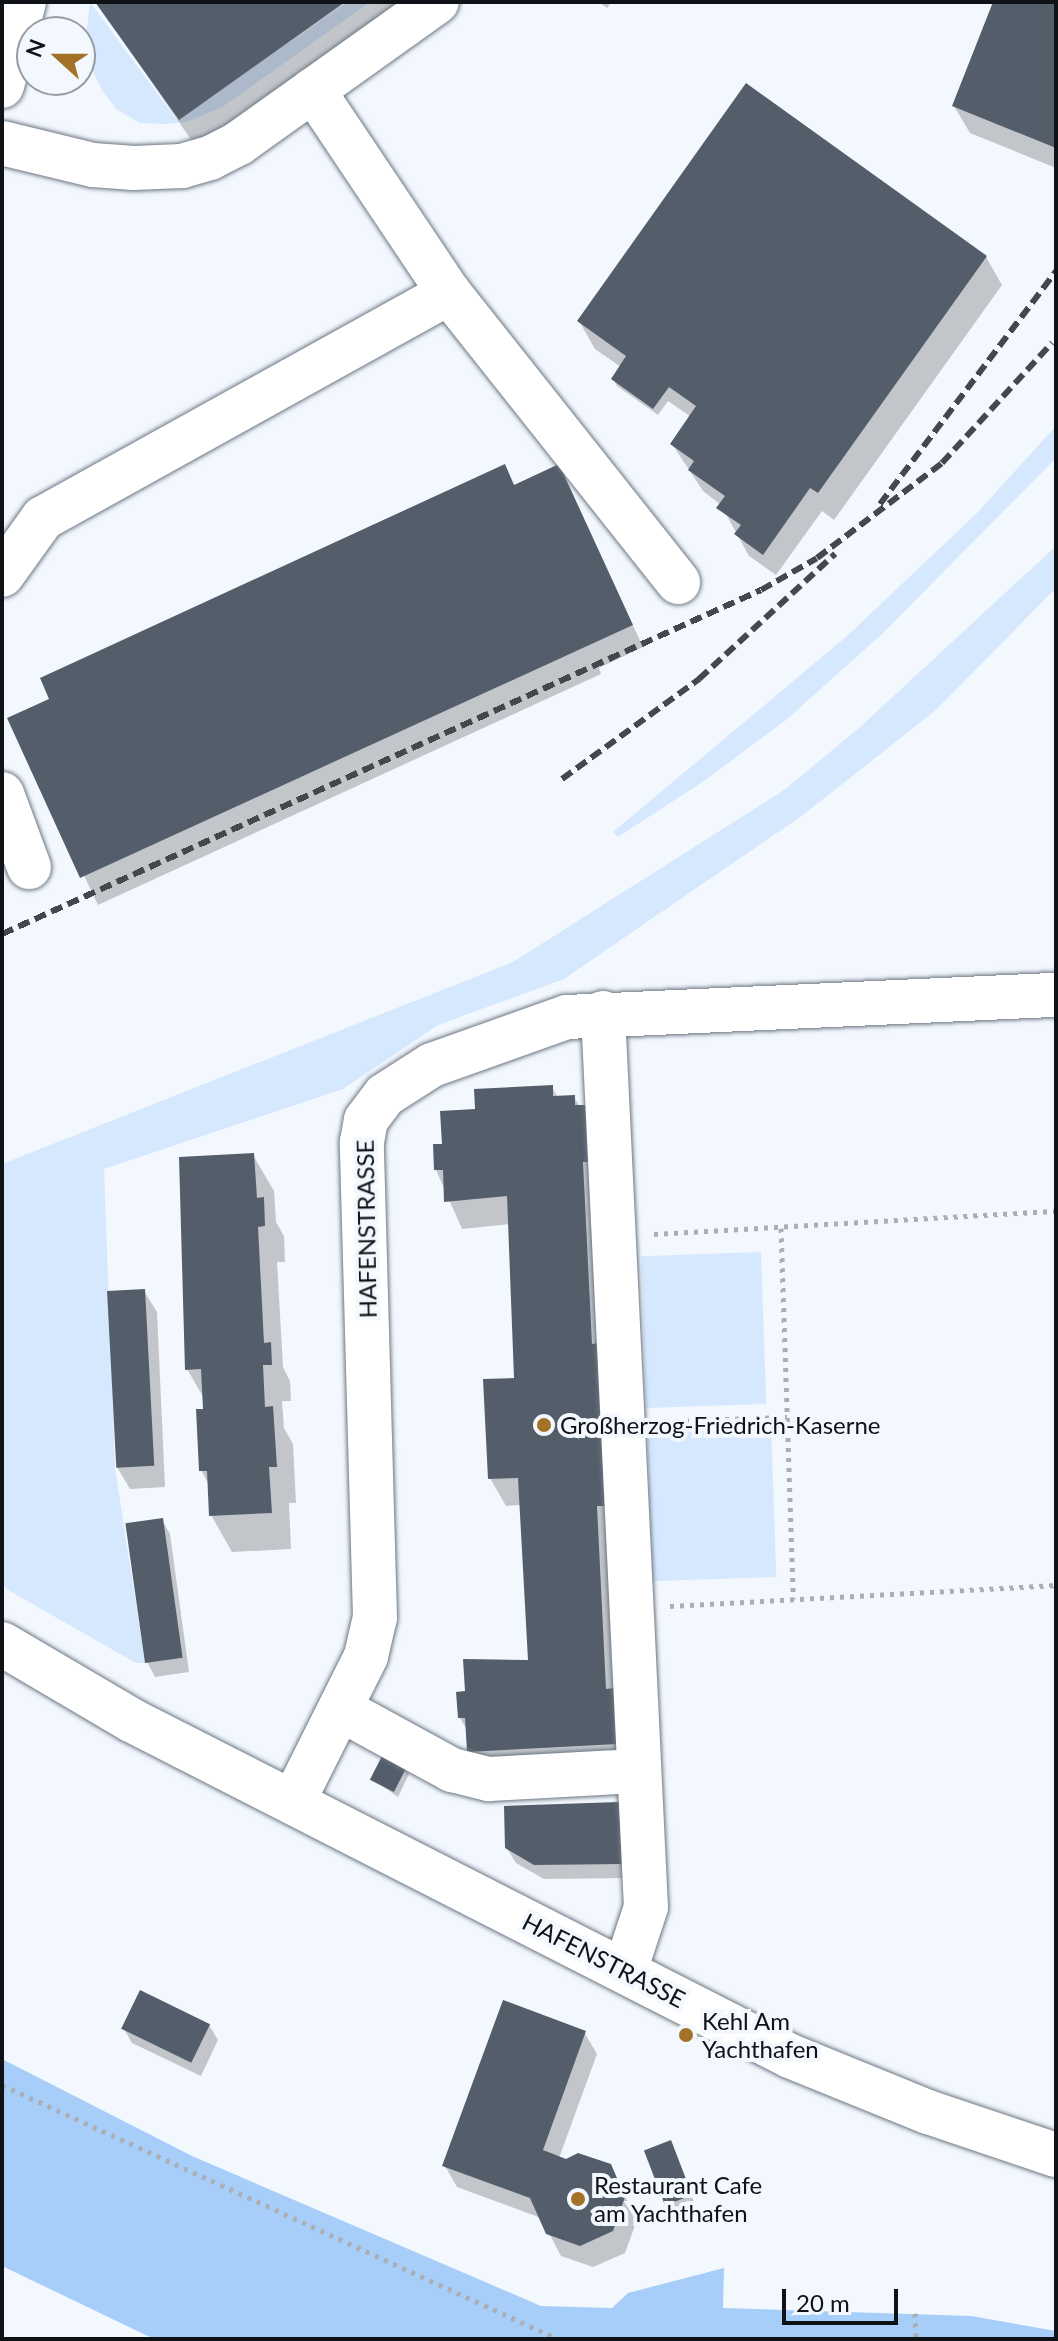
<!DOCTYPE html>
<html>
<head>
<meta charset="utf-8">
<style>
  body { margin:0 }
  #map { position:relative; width:1058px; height:2341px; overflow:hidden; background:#f3f8fe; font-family:Lato,sans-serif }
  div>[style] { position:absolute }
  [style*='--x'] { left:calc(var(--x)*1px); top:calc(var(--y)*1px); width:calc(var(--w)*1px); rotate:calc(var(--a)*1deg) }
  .green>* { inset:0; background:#d6e8fe; transform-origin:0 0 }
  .water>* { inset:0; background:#a7cdf9 }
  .shadow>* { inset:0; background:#0003 }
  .building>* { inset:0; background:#545e6a; transform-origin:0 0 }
  .path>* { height:5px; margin-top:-2.5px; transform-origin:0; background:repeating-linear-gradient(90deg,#aaafb5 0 4px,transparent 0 10px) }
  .roads { filter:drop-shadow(0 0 2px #6c7783) drop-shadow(0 0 2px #6c7783) }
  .minor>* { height:44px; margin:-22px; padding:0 22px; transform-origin:22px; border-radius:22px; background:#fff }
  .rail>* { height:6px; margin-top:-3px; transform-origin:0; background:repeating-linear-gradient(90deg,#44484d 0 12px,transparent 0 18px) }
  .dots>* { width:22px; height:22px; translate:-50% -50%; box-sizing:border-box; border:4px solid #f3f8fe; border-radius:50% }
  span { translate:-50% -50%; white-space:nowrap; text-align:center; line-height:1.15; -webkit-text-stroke:8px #f3f8fe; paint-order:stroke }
  .street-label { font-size:24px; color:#0f1318 }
  .poi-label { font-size:24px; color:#0f1318 }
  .left { translate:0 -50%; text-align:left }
  .frame { position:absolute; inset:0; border:4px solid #0f1318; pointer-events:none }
  .north { position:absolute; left:16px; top:16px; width:80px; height:80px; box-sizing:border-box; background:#f3f8fe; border:2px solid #989ca2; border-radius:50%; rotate:291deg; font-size:22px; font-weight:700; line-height:32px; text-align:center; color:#0f1318 }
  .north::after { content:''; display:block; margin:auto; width:28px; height:36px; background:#a37127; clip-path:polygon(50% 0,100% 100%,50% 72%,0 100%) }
  .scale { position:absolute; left:782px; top:2289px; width:116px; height:36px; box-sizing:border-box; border:4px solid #0f1318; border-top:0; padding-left:10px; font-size:24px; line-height:28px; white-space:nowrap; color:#0f1318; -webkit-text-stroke:6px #f3f8fe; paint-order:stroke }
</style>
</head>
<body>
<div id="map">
  <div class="green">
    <i style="clip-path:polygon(90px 2px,177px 120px,348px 2px,370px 2px,221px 108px,186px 122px,165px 124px,140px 123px,116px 109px,102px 90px,91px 68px,86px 36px)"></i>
    <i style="clip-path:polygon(1056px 426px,1056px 458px,882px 634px,786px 720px,704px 781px,618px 837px,613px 832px,847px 636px,977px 513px)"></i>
    <i style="clip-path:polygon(1056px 546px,1056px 588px,936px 710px,803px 815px,564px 979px,438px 1025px,343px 1089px,104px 1169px,115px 1468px,145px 1663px,136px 1663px,8px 1590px,2px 1584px,2px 1164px,513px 962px,784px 790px,859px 728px)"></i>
    <i style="left:761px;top:1252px;width:152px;height:120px;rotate:88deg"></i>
    <i style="left:771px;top:1424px;width:153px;height:124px;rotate:88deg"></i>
  </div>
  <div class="water">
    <i style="clip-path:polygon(2px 2059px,192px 2156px,541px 2306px,612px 2308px,628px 2293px,724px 2268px,723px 2308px,971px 2316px,1056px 2331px,1056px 2339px,154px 2339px,2px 2266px)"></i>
  </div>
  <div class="shadow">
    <i style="clip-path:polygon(97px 2px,399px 2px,196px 147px)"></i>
    <i style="clip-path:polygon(599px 2px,611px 2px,607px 8px)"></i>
    <i style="clip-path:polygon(995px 2px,1056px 2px,1056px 168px,970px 133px,954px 106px)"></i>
    <i style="clip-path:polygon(986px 257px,1002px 285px,834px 520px,822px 511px,776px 575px,749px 556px,721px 505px,703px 491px,672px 444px,691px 417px,668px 401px,658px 415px,617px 386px,613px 379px,621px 367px,595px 349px,579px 321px)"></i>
    <i style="clip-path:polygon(559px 466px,643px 647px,599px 668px,601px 674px,98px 905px,10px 719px,504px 467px,515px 486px)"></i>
    <i style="clip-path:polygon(552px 1087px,558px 1098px,574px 1097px,580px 1107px,590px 1107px,632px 1771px,485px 1779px,469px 1751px,468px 1732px,460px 1718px,467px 1693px,531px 1662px,521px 1505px,506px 1506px,490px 1478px,516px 1380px,510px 1224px,462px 1229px,436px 1170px,444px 1145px,477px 1111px)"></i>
    <i style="clip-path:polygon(253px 1155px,274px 1191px,276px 1222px,284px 1236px,285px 1262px,277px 1262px,283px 1367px,290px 1381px,291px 1401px,282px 1401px,284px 1428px,293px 1444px,296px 1503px,289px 1503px,291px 1549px,232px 1552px,211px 1515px,209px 1485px,201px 1470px,205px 1400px,187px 1369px)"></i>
    <i style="clip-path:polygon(144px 1291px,157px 1312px,165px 1487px,130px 1489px,117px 1467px)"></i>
    <i style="clip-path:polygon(162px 1520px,170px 1534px,189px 1672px,155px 1677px,147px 1662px)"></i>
    <i style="clip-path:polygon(405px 1768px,409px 1774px,398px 1797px,372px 1779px)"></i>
    <i style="clip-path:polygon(618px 1804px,629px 1878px,544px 1879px,516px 1863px,507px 1848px)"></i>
    <i style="clip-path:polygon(209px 2025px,218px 2040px,201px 2076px,132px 2043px,124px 2029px)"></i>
    <i style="clip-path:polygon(584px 2032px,597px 2054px,559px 2158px,610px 2166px,637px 2220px,625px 2253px,593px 2267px,561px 2256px,541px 2218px,457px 2187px,445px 2166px)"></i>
    <i style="clip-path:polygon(674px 2150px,694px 2202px,671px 2211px,646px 2152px)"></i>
  </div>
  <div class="building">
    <i style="clip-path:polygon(95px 2px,345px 2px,179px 120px)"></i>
    <i style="clip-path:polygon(993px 2px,1056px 2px,1056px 148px,952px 106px)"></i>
    <i style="clip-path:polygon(746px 83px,987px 256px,818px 493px,810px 488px,763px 555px,734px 534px,741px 525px,716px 508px,725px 496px,688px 470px,694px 461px,670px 444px,696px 406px,669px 387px,653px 409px,611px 379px,626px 356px,577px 321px)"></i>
    <i style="clip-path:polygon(505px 464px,514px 485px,559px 464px,633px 625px,80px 878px,7px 718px,49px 699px,40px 678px)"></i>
    <i style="clip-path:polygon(553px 1085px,553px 1096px,575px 1095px,575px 1105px,591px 1105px,593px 1162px,583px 1162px,592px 1344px,600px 1343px,606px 1506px,597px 1506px,606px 1689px,615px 1688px,617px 1744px,467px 1752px,465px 1718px,458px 1718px,456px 1692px,465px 1691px,463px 1659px,528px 1660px,518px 1478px,488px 1479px,483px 1379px,514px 1378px,507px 1196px,444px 1202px,443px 1170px,434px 1170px,433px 1144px,442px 1144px,440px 1111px,475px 1109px,474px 1089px)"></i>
    <i style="clip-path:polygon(254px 1153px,257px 1198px,264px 1197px,265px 1226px,258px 1227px,264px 1343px,271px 1342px,272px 1365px,263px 1365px,265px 1407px,273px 1406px,277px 1467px,269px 1467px,272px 1513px,209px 1516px,207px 1471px,199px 1471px,196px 1409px,203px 1409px,201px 1369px,185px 1370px,179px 1157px)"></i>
    <i style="left:145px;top:1289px;width:177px;height:38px;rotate:87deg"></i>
    <i style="left:163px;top:1518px;width:141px;height:38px;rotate:82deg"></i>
    <i style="left:383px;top:1754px;width:27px;height:29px;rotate:27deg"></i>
    <i style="clip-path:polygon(619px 1802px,622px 1864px,534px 1865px,505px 1848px,504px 1806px)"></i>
    <i style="left:140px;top:1990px;width:78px;height:43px;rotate:26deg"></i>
    <i style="clip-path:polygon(503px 2000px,586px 2031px,543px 2150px,566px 2159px,578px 2153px,611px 2164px,625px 2197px,613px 2231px,580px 2246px,546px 2234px,530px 2198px,442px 2166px)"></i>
    <i style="left:671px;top:2140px;width:59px;height:29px;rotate:69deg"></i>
  </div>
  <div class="path">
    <i style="--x:781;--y:1228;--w:371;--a:88.1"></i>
    <i style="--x:654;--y:1234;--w:403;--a:-3.3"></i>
    <i style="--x:665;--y:1421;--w:122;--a:-1.9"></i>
    <i style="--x:670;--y:1606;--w:387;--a:-3.1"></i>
    <i style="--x:2;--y:2085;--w:611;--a:24.55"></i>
    <i style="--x:915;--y:2313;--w:26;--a:88"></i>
  </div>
  <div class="roads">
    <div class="minor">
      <i style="--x:2;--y:86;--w:87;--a:-75.3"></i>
      <i style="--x:313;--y:90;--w:244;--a:56.2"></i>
      <i style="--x:449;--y:293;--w:369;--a:51.6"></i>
      <i style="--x:2;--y:143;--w:94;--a:13.6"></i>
      <i style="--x:93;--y:165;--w:41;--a:4.2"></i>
      <i style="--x:134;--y:168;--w:48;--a:-2.4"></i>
      <i style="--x:182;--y:166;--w:29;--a:-16"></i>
      <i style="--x:210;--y:158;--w:33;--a:-27"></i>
      <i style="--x:239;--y:143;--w:243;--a:-35.5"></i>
      <i style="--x:2;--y:575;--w:70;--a:-54.3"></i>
      <i style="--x:43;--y:518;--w:464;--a:-29"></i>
      <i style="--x:2;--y:794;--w:78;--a:69.7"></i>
      <i style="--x:603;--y:1013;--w:895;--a:87.25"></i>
      <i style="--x:646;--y:1907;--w:67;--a:108.2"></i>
      <i style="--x:2;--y:1644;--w:150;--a:30.5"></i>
      <i style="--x:131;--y:1720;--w:740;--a:27.02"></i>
      <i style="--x:790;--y:2056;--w:149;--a:22.1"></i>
      <i style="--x:928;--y:2112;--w:135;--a:18.6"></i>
      <i style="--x:340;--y:1709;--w:128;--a:28.6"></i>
      <i style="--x:452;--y:1770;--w:38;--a:14"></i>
      <i style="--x:489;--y:1779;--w:149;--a:-3.1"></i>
      <i style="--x:294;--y:1800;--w:161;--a:-63.4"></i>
      <i style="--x:366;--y:1656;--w:39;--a:-77"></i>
      <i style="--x:375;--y:1618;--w:476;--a:-91.6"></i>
      <i style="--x:362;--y:1142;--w:22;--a:-80"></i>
      <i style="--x:366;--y:1120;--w:31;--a:-53"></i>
      <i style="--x:385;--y:1095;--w:56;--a:-32.6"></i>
      <i style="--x:432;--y:1065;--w:143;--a:-19.6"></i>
      <i style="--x:567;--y:1017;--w:489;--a:-2.6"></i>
    </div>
  </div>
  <div class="rail">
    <i style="--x:880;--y:504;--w:292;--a:-52.9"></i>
    <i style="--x:562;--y:779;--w:170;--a:-36.1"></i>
    <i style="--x:699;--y:679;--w:185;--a:-42.6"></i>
    <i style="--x:2;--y:934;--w:833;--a:-24.38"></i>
    <i style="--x:761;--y:590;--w:64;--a:-29.7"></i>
    <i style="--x:817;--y:558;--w:157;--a:-37.2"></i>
    <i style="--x:942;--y:463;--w:163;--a:-47.5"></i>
  </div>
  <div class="dots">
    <i style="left:544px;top:1425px;background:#a37127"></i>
    <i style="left:686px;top:2035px;background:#a37127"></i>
    <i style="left:578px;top:2199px;background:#a37127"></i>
  </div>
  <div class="street-label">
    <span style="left:366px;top:1229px;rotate:-91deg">HAFENSTRASSE</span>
    <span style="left:604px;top:1960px;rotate:27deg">HAFENSTRASSE</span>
  </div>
  <div class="poi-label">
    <span class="left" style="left:560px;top:1425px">Großherzog-Friedrich-Kaserne</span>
    <span class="left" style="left:702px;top:2035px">Kehl Am<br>Yachthafen</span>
    <span class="left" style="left:594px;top:2199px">Restaurant Cafe<br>am Yachthafen</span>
  </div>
  <div class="frame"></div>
  <div class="north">N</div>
  <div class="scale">20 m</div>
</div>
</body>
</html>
